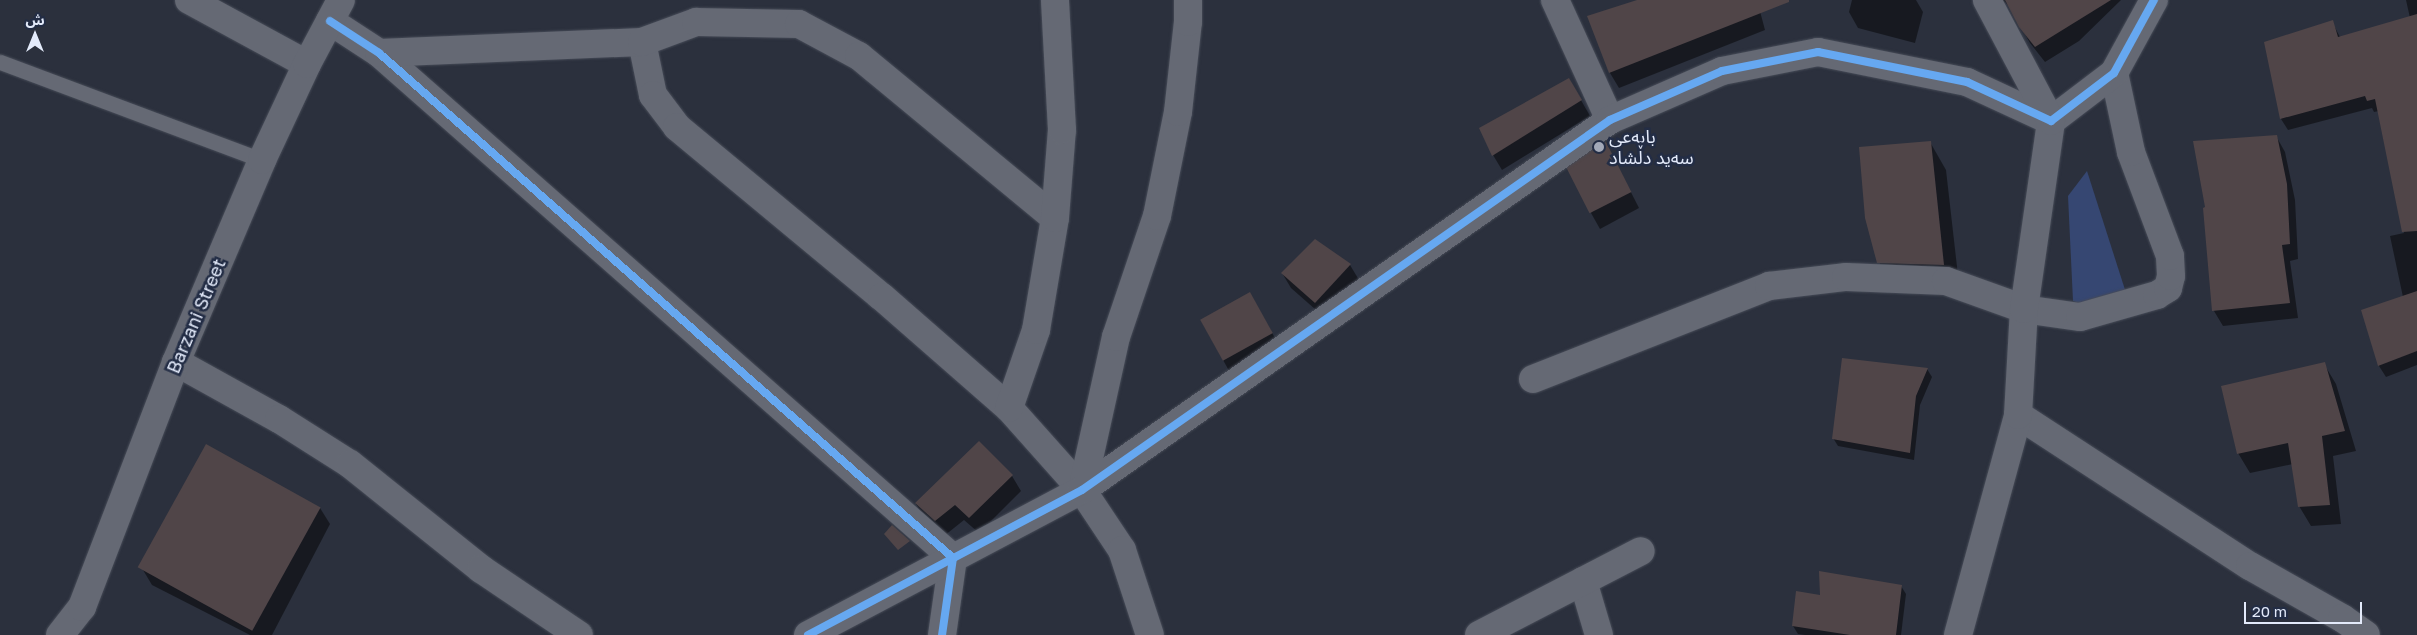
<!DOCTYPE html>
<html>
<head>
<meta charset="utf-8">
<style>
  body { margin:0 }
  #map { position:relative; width:2417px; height:635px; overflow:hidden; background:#2b303d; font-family:"Golos Text","Noto Sans Arabic",sans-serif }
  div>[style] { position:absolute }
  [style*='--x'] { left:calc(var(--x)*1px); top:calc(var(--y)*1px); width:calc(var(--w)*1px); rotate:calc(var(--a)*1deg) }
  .green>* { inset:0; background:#364772 }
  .shadow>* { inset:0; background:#0007; transform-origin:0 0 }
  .building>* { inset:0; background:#504548; transform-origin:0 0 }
  .roads { filter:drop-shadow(0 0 1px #464b57) drop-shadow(0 0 1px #464b57) }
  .lane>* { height:15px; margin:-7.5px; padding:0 7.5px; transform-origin:7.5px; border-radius:7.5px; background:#656974 }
  .street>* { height:28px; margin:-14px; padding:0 14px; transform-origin:14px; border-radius:14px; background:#656974 }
  .cycleway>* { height:8px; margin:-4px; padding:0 4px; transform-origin:4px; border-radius:4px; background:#66a8f1 }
  .dots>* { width:14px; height:14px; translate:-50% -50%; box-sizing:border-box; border:2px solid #232d45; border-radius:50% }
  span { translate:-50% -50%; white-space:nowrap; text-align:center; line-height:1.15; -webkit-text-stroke:5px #232d45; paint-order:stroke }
  .poi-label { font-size:18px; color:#e3eafa }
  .left { translate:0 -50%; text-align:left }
  .street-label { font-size:18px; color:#e3eafa }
  .north { position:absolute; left:10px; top:10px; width:50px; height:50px; -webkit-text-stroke:4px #232d45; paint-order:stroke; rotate:0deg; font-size:14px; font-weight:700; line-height:20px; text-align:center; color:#e3eafa }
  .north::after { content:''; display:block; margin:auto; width:18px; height:22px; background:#e3eafa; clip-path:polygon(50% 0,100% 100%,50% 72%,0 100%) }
  .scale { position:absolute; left:2244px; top:602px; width:118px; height:22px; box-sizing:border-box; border:2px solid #e3eafa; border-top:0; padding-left:6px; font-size:15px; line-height:18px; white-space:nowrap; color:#e3eafa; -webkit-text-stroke:4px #232d45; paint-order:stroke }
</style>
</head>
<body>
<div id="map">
  <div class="green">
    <i style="clip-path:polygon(2087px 171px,2127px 296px,2090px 307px,2073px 301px,2068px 196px)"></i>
  </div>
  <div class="shadow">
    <i style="clip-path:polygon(1641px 0,1757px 0,1765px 30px,1619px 88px,1610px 73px,1589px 17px)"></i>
    <i style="clip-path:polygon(1852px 0,1916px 0,1923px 12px,1915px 43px,1858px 28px,1849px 12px)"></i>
    <i style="clip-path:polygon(1995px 0,2121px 0,2079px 41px,2045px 62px,2030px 43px,2009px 6px,2005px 2px)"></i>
    <i style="clip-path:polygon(2406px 0,2417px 0,2417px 365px,2386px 377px,2379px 366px,2362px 311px,2403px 297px,2390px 236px,2404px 233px,2379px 111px,2374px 112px,2372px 108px,2288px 130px,2281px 119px,2332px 22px,2340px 37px,2410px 18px)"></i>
    <i style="clip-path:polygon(1569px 79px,1590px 116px,1502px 170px,1493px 155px)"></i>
    <i style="clip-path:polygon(2276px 136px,2285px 152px,2295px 200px,2298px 259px,2290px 261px,2298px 318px,2223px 326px,2214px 311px)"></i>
    <i style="clip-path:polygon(1930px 142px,1946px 170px,1960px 293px,1895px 291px,1879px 262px)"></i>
    <i style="clip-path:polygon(1614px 159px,1639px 208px,1600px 229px,1591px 213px)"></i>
    <i style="clip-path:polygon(1350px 265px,1359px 280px,1324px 317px,1291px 288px,1282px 273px)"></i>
    <i style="left:1250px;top:293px;width:64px;height:56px;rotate:61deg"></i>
    <i style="clip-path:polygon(2324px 364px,2336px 384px,2356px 451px,2333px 456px,2341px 524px,2311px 526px,2299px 506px,2293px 464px,2250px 473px,2238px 453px)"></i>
    <i style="clip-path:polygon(1927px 369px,1932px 377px,1920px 405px,1914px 460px,1838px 446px,1833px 438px)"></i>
    <i style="clip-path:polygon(207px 446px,320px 508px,330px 524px,272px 635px,250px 635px,152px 585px,143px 570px)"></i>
    <i style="clip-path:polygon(1012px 476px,1021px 491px,979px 533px,964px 520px,944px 536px,925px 519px,916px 504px)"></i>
    <i style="clip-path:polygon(1901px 586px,1906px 594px,1901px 635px,1805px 635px,1798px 634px,1793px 626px,1821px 596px)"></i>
  </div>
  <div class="building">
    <i style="clip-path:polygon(1637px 0,1789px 0,1789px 2px,1609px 73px,1587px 16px)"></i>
    <i style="clip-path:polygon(2005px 0,2111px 0,2035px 47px,2019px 27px)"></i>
    <i style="clip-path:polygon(2417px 14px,2417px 231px,2402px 232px,2375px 99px,2367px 101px,2365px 96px,2280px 119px,2264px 42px,2333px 20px,2338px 37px)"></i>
    <i style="clip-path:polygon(1569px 78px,1582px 100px,1492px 156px,1479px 128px)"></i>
    <i style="clip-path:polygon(2277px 135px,2287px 184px,2290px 244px,2282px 245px,2290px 303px,2212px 311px,2203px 208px,2205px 207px,2193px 141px)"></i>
    <i style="clip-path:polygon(1931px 141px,1944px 265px,1877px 263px,1865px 218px,1859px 147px)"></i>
    <i style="left:1606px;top:142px;width:56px;height:47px;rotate:63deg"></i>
    <i style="clip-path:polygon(1315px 239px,1351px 264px,1315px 303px,1281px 273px)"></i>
    <i style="clip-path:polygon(2417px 291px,2417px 351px,2378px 366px,2361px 310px)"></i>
    <i style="left:1250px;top:292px;width:47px;height:57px;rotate:61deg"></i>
    <i style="clip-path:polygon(1842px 358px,1928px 368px,1916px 396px,1910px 453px,1832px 439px)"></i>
    <i style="clip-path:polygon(2325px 362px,2345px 431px,2322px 436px,2330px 505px,2298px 507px,2288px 443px,2237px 454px,2221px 386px)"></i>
    <i style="clip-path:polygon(979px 441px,1013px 475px,969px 518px,955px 505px,935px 521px,915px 503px)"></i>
    <i style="left:206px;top:444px;width:131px;height:141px;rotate:29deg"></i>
    <i style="clip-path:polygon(892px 525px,910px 541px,898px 550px,884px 534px)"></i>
    <i style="clip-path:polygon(1819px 571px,1902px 585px,1896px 635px,1850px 635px,1792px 626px,1796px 591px,1820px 595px)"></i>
  </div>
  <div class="roads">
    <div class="lane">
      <i style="--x:0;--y:62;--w:280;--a:20.5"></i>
    </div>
    <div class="street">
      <i style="--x:189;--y:0;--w:134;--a:28.5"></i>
      <i style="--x:1555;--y:0;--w:132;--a:65.4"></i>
      <i style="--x:330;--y:21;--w:59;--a:33.1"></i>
      <i style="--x:379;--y:53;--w:765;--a:41.34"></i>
      <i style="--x:953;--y:558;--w:78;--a:98.1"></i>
      <i style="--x:642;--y:42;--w:54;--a:78.3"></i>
      <i style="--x:653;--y:95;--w:40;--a:53"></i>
      <i style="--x:677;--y:127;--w:266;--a:39.7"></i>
      <i style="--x:882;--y:297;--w:169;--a:41.2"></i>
      <i style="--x:1009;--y:408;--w:110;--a:48.3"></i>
      <i style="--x:1082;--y:490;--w:72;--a:56.3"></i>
      <i style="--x:1122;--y:550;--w:89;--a:71.8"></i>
      <i style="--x:379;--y:53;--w:263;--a:-2.4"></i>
      <i style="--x:642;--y:42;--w:58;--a:-20.3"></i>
      <i style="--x:696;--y:22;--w:103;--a:1.1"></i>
      <i style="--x:799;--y:24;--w:68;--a:28.1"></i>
      <i style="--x:859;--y:56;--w:254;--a:39.6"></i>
      <i style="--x:176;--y:362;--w:118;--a:29"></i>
      <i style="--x:279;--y:419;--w:84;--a:32.4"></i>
      <i style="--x:350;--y:464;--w:168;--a:38.7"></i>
      <i style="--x:481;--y:569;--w:118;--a:34"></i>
      <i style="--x:1533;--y:379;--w:254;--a:-21.5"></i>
      <i style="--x:1769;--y:286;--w:78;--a:-6.7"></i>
      <i style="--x:1846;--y:277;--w:100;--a:2.3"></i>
      <i style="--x:1946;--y:281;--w:83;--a:19.7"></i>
      <i style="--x:2024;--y:309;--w:57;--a:8.1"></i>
      <i style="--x:2080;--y:317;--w:80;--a:-15.9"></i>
      <i style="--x:2157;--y:295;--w:13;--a:-32"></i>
      <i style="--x:2168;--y:288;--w:12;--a:-76"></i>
      <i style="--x:2171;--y:276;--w:20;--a:-93"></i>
      <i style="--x:2170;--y:256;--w:111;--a:-110.6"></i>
      <i style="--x:2131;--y:152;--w:81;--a:-102.1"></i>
      <i style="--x:1009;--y:408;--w:83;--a:-70.9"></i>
      <i style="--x:1036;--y:330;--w:114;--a:-80.4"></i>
      <i style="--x:1055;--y:218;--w:88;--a:-85.5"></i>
      <i style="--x:1062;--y:130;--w:130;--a:-93.1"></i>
      <i style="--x:2018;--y:415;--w:277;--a:33.1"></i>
      <i style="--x:2250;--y:566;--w:106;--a:29.5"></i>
      <i style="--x:2342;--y:618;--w:29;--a:35"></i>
      <i style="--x:1082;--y:490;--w:157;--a:-77.5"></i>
      <i style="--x:1116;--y:337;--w:128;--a:-71.3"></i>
      <i style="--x:1157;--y:216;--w:106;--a:-78.6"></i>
      <i style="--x:1178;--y:112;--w:91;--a:-83.7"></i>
      <i style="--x:1188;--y:22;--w:22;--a:-90"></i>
      <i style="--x:1583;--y:581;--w:56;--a:73.5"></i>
      <i style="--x:60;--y:635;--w:36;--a:-52"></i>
      <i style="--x:82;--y:607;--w:262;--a:-69"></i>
      <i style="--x:176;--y:362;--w:220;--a:-66.9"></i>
      <i style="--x:262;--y:160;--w:106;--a:-64.9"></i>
      <i style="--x:307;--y:64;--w:72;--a:-62"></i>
      <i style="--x:808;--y:635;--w:310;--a:-27.9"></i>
      <i style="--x:1082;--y:490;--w:645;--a:-35.02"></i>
      <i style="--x:1610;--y:120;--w:122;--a:-23.6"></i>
      <i style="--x:1722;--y:71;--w:98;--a:-11.2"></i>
      <i style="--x:1818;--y:52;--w:152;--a:11.4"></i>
      <i style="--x:1967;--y:82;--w:93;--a:24.9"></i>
      <i style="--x:2051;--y:121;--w:79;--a:-37.3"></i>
      <i style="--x:2114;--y:73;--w:83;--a:-61.3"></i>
      <i style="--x:1479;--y:635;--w:182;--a:-27.4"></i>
      <i style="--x:1958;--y:635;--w:228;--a:-74.7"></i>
      <i style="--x:2018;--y:415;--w:106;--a:-86.8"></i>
      <i style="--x:2024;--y:309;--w:190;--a:-81.8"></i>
      <i style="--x:2051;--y:121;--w:137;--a:-117.9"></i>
    </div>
  </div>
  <div class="cycleway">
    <i style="--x:330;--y:21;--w:59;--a:33.1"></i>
    <i style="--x:379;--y:53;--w:765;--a:41.34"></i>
    <i style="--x:953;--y:558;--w:78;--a:98.1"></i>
    <i style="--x:808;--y:635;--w:310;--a:-27.9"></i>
    <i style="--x:1082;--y:490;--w:645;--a:-35.02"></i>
    <i style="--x:1610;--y:120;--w:122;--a:-23.6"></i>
    <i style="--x:1722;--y:71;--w:98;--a:-11.2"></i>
    <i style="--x:1818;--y:52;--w:152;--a:11.4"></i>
    <i style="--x:1967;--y:82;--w:93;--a:24.9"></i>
    <i style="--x:2051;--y:121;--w:79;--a:-37.3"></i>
    <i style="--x:2114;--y:73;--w:83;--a:-61.3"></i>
  </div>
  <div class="dots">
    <i style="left:1599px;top:147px;background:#a3a9b8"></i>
  </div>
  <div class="poi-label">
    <span class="left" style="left:1609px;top:147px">بایەعی<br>سەید دڵشاد</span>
  </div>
  <div class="street-label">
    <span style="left:196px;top:316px;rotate:-67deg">Barzani Street</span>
  </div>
  <div class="north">ش</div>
  <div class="scale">20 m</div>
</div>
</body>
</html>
